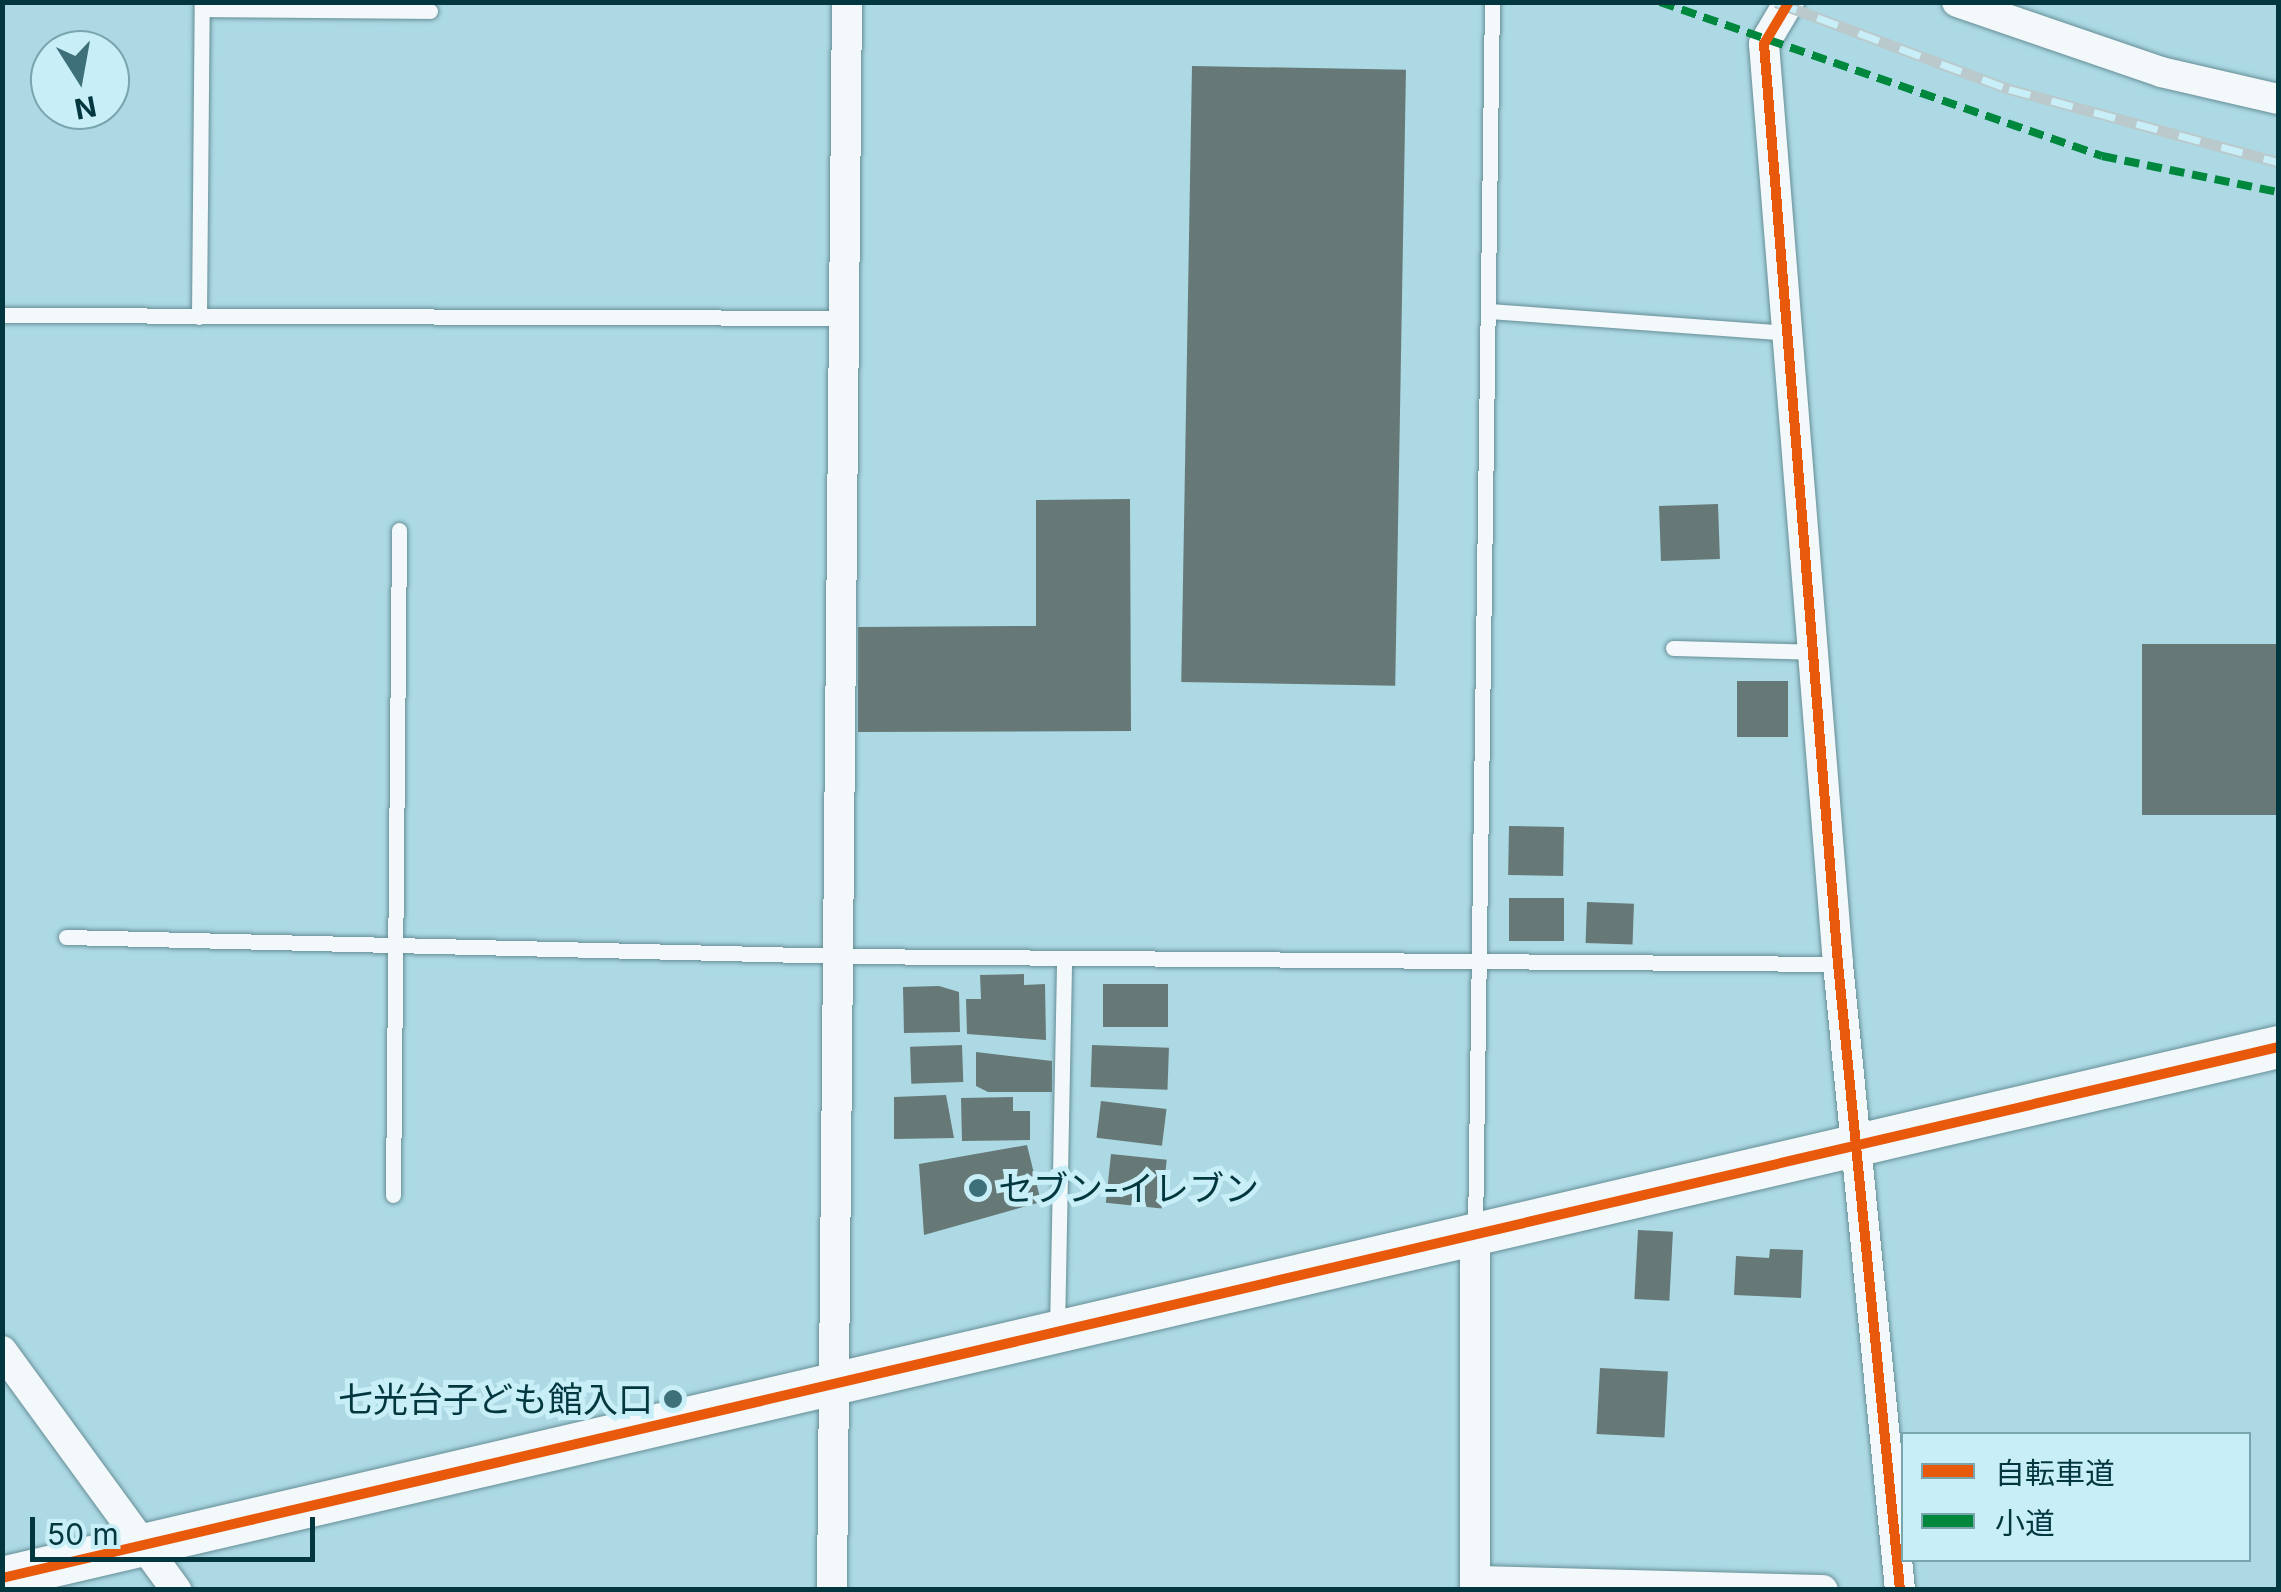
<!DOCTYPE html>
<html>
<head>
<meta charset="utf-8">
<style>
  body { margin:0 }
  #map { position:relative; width:2281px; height:1592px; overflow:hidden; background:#acd9e4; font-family:Inter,"Noto Sans JP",sans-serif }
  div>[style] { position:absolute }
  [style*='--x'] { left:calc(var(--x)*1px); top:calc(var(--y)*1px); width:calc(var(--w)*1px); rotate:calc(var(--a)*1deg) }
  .building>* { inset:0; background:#677976; transform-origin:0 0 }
  .roads { filter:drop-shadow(0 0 2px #668e96) drop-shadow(0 0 2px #668e96) }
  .lane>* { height:15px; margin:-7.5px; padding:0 7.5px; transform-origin:7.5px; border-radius:7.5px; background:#f3f9fb }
  .street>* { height:30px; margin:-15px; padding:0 15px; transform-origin:15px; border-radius:15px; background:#f3f9fb }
  .secondary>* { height:42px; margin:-21px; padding:0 21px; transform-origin:21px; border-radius:21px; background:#f3f9fb }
  .rail>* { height:11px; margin-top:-5.5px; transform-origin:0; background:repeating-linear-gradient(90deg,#c8eef7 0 22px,#bac9cc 0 44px); box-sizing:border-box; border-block:2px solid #bac9cc }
  .quiet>* { height:8px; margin-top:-4px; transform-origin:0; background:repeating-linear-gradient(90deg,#00873e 0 15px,transparent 0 23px) }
  .cycleway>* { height:10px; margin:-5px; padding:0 5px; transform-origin:5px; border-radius:5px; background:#e8590c }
  .dots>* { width:28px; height:28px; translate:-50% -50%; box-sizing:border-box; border:5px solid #c8eef7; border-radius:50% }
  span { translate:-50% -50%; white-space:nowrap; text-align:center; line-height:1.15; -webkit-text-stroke:10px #c8eef7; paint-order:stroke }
  .poi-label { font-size:35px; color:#033740 }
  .left { translate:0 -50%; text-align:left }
  .right { translate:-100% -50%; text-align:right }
  .frame { position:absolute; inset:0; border:5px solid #033740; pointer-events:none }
  .legend { position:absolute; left:1901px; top:1432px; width:350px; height:130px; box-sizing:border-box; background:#c8eef7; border:2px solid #79a5ae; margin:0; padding:12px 18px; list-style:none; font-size:30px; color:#033740 }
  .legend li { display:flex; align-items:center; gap:20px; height:50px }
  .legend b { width:50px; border:2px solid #79a5ae }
  .north { position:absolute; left:30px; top:30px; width:100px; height:100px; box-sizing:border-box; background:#c8eef7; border:2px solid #79a5ae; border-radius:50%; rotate:169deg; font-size:28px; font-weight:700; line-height:40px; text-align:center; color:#033740 }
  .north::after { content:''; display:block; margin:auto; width:35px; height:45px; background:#3e7079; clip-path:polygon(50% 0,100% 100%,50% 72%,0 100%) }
  .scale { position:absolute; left:30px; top:1517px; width:285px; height:45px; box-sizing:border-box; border:5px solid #033740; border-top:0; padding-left:12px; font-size:30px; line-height:35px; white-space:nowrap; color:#033740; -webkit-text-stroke:8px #c8eef7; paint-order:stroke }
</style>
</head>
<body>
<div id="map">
  <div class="building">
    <i style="left:1192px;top:66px;width:214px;height:616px;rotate:1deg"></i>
    <i style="clip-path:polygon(1130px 499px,1131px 731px,858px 732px,858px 627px,1036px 626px,1036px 500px)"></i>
    <i style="left:1718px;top:504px;width:55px;height:59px;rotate:88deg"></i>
    <i style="left:2278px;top:644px;width:171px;height:136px;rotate:90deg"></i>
    <i style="left:1788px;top:681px;width:56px;height:51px;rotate:90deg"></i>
    <i style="left:1509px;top:826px;width:55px;height:49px;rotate:1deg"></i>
    <i style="left:1509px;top:898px;width:55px;height:43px"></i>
    <i style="left:1587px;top:902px;width:47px;height:41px;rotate:2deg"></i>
    <i style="clip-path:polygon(1024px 974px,1024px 985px,1045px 984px,1046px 1040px,967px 1034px,966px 999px,981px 999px,980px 975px)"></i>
    <i style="left:1103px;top:984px;width:65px;height:43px"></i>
    <i style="clip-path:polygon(939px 986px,959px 992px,960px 1032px,904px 1033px,903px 987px)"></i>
    <i style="left:962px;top:1045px;width:37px;height:52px;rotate:88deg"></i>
    <i style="left:1092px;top:1045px;width:77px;height:42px;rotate:2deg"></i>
    <i style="clip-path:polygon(976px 1052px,1052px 1061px,1052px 1092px,988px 1092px,976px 1086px)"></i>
    <i style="clip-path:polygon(946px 1095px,954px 1138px,894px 1139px,894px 1097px)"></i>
    <i style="clip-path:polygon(1013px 1097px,1013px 1111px,1030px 1111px,1030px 1140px,962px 1141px,961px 1098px)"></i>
    <i style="left:1101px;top:1101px;width:66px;height:37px;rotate:7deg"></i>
    <i style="clip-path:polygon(1027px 1145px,1041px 1202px,924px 1235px,919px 1164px)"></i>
    <i style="left:1111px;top:1154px;width:56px;height:49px;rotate:6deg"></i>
    <i style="left:1638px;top:1230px;width:35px;height:69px;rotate:3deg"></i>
    <i style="clip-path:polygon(1770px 1249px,1803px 1250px,1801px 1298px,1734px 1295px,1736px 1256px,1769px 1258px)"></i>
    <i style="left:1600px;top:1368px;width:68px;height:66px;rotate:3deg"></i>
  </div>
  <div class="roads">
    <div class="lane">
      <i style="--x:202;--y:9;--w:228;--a:0.5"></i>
      <i style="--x:1490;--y:311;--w:298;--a:4.2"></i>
      <i style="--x:2;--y:315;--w:841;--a:0.2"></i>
      <i style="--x:199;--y:317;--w:315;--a:-89.5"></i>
      <i style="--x:1673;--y:648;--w:140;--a:1.6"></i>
      <i style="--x:66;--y:937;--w:776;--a:1.4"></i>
      <i style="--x:842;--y:956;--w:996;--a:0.46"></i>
      <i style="--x:393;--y:1195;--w:665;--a:-89.48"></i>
      <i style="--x:1475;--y:1233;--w:1231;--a:-89.21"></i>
      <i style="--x:1057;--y:1330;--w:372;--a:-88.9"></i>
    </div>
    <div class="street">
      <i style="--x:1789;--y:2;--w:49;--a:120.8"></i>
      <i style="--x:1764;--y:44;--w:923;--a:85.4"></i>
      <i style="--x:1838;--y:964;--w:629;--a:84.34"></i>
      <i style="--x:1957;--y:2;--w:216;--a:18.9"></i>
      <i style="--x:2161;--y:72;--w:120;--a:13"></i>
      <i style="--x:2;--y:1351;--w:296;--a:53.9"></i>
      <i style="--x:1475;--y:1581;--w:348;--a:1.5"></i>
      <i style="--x:832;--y:1590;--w:1588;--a:-89.46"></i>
      <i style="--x:1475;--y:1590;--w:355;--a:-90"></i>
    </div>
    <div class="secondary">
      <i style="--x:2;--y:1578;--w:2337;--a:-13.13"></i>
    </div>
  </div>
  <div class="rail">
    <i style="--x:1776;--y:2;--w:249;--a:20.5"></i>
    <i style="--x:2009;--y:89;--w:279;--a:15.2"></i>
  </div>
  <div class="quiet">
    <i style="--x:1660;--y:2;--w:468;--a:19.2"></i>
    <i style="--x:2102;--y:156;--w:180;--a:11.6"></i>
  </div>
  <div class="cycleway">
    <i style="--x:1789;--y:2;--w:49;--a:120.8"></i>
    <i style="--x:1764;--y:44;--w:923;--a:85.4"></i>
    <i style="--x:1838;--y:964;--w:629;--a:84.34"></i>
    <i style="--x:2;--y:1578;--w:2337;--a:-13.13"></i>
  </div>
  <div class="dots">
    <i style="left:978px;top:1188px;background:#3e7079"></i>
    <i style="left:673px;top:1399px;background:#3e7079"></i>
  </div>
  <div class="poi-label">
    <span class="left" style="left:998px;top:1188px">セブン-イレブン</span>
    <span class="right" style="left:653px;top:1399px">七光台子ども館入口</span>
  </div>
  <div class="frame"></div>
  <ul class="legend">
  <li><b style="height:12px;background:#e8590c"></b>自転車道</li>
  <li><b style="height:12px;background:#00873e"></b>小道</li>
  </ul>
  <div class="north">N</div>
  <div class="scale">50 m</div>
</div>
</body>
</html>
